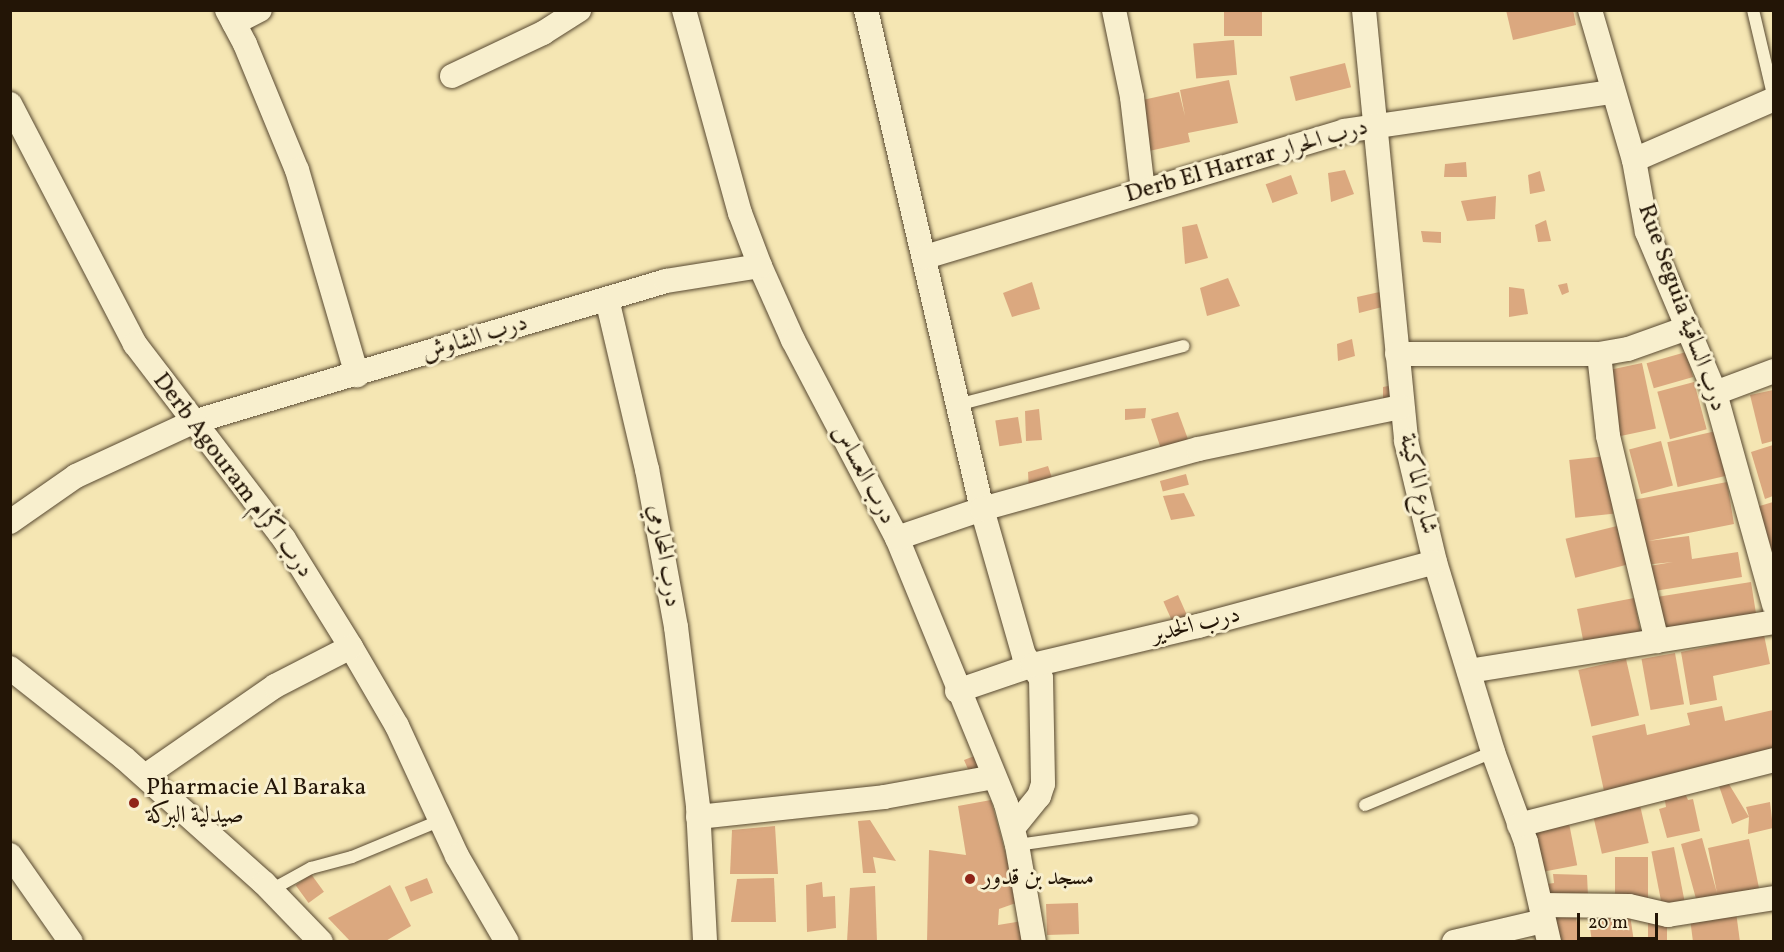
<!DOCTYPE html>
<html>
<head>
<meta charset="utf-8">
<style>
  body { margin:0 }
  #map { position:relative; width:1784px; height:952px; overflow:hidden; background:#f5e6b3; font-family:Vollkorn,Amiri,serif }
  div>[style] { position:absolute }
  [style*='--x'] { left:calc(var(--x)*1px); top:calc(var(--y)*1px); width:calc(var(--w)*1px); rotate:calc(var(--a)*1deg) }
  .building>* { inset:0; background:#dba87f; transform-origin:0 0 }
  .roads { filter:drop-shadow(0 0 2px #584931) drop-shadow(0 0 2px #584931) }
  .lane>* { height:12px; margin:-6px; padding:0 6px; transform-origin:6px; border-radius:6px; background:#f8efce }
  .street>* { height:24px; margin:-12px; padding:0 12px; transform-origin:12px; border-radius:12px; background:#f8efce }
  .dots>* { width:16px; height:16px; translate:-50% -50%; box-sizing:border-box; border:3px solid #f8efce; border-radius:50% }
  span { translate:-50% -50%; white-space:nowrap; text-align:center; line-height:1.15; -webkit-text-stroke:6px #f8efce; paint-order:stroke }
  .street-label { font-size:24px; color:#231506 }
  .poi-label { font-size:24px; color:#231506 }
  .left { translate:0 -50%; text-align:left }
  .frame { position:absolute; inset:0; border:12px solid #231506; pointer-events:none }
  .scale { position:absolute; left:1577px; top:913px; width:81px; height:27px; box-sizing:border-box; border:3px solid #231506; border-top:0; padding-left:8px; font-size:18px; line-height:21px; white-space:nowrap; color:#231506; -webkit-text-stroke:4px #f8efce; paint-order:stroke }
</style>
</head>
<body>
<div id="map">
  <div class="building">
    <i style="left:1224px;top:10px;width:38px;height:26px"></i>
    <i style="clip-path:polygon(1506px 10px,1573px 10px,1576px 25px,1513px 40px)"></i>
    <i style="left:1234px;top:40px;width:35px;height:41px;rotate:85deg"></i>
    <i style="left:1345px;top:63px;width:25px;height:57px;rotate:76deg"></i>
    <i style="clip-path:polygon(1229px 80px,1238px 123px,1188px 133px,1190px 142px,1149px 151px,1138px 101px,1179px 92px,1185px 116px,1180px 90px)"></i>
    <i style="clip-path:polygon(1466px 162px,1467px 177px,1444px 177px,1445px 164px)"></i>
    <i style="clip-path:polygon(1345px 170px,1354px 194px,1331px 202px,1328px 173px)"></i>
    <i style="clip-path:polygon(1540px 171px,1545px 191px,1530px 194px,1528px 175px)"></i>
    <i style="left:1291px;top:175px;width:20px;height:27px;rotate:70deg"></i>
    <i style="clip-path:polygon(1496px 196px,1495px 219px,1467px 221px,1461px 201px)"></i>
    <i style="clip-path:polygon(1546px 220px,1551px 241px,1538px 242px,1535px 225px)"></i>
    <i style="clip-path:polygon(1197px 224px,1208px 258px,1185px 264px,1182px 227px)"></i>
    <i style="clip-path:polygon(1421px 231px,1441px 232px,1441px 243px,1423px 242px)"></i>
    <i style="clip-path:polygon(1228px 278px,1240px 306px,1207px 316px,1200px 288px)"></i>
    <i style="clip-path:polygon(1032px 282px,1040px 309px,1012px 317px,1003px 293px)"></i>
    <i style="clip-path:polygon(1567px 283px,1569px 292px,1562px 295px,1558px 285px)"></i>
    <i style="clip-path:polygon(1509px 287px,1524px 289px,1528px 314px,1509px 317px)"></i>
    <i style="clip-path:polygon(1384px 291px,1386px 306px,1359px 313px,1357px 297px)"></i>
    <i style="clip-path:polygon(1352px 339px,1355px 356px,1338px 361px,1337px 344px)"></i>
    <i style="left:1686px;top:352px;width:26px;height:41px;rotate:74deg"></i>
    <i style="left:1642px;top:363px;width:67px;height:42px;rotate:78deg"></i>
    <i style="left:1694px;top:382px;width:49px;height:38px;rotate:75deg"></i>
    <i style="clip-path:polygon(1393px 385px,1393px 399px,1383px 400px,1383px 387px)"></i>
    <i style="clip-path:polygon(1773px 390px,1773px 441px,1762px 444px,1750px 395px)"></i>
    <i style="clip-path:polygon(1146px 408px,1145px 418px,1125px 420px,1125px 409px)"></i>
    <i style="clip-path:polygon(1039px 409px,1042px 440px,1026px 441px,1025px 411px)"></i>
    <i style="clip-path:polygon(1178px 412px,1189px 442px,1161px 449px,1151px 419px)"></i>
    <i style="left:1018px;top:417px;width:26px;height:23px;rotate:81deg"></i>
    <i style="left:1716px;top:431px;width:46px;height:50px;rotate:77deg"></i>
    <i style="left:1661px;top:441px;width:46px;height:33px;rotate:75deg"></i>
    <i style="clip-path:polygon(1773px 445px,1773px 496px,1765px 499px,1751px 452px)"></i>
    <i style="left:1607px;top:456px;width:58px;height:38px;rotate:84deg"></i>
    <i style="clip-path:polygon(1048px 466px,1054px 484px,1029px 491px,1028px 472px)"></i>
    <i style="left:1186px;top:474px;width:11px;height:27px;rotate:75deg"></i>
    <i style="clip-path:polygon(1727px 482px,1734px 524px,1648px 541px,1689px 536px,1692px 559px,1738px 552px,1742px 577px,1648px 592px,1643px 567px,1673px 562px,1644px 565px,1633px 500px)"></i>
    <i style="clip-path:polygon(1184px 493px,1195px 516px,1171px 520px,1163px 496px)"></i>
    <i style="clip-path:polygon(1773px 502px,1773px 555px,1766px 557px,1753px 508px)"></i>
    <i style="left:1617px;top:526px;width:40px;height:53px;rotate:76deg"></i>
    <i style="left:1751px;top:582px;width:38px;height:94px;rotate:81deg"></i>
    <i style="left:1178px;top:595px;width:27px;height:16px;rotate:66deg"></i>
    <i style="left:1634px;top:598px;width:37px;height:58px;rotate:79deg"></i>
    <i style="clip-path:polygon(1764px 635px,1770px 664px,1713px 676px,1717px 700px,1690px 705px,1681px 652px)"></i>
    <i style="left:1675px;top:653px;width:52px;height:34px;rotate:80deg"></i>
    <i style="left:1626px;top:659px;width:58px;height:49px;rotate:77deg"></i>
    <i style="clip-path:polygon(1722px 706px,1725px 721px,1773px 710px,1773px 750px,1604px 791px,1592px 736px,1645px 724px,1647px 735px,1690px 725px,1687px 713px)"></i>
    <i style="clip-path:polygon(977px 755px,986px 773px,971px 776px,964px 760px)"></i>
    <i style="clip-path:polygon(1727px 781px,1749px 817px,1746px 807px,1770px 802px,1773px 828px,1748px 834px,1749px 817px,1732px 824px,1718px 783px)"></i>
    <i style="clip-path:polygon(1684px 791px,1688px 800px,1693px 799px,1700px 831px,1667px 838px,1659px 809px,1666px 807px,1664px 795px)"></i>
    <i style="clip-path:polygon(991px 800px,1019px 902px,999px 909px,998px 925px,1022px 921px,1027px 942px,927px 942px,929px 850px,966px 855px,958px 806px)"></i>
    <i style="left:1639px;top:801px;width:43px;height:48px;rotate:77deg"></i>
    <i style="clip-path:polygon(870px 820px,896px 861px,873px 857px,876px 873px,863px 873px,858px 821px)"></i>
    <i style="left:1569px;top:823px;width:43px;height:36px;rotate:79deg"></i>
    <i style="clip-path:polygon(775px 826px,778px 874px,730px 874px,732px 830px)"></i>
    <i style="clip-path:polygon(1702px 838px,1717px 893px,1708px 848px,1749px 839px,1760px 893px,1698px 906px,1681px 844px)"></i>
    <i style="left:1674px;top:847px;width:62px;height:23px;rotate:79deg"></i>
    <i style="left:1615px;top:857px;width:33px;height:45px"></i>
    <i style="left:311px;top:874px;width:22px;height:19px;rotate:54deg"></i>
    <i style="clip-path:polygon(1553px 874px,1587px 875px,1588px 896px,1547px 898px,1547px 884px,1554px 883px)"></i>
    <i style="left:427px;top:878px;width:16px;height:24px;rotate:68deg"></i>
    <i style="clip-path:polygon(774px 878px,776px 922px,731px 922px,737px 879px)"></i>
    <i style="clip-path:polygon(822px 882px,823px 897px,835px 896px,836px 928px,807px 932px,806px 885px)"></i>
    <i style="clip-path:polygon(390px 885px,411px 926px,384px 942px,351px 942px,328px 918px)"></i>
    <i style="clip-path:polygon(875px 886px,877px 942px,847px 942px,850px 888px)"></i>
    <i style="left:1078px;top:903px;width:31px;height:32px;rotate:88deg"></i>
    <i style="clip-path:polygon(1629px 908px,1634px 942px,1592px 942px,1588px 914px)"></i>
    <i style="clip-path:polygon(1736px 912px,1740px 942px,1693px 942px,1690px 918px)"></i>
    <i style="clip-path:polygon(1575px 913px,1581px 942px,1557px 942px,1552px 918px)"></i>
    <i style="left:1648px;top:915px;width:19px;height:27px"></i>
  </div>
  <div class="roads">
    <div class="lane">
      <i style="--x:1753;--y:10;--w:91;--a:76.7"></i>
      <i style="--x:957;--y:405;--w:234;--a:-14.6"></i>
      <i style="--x:1365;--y:805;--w:139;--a:-22.5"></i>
      <i style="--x:1017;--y:845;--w:177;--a:-8.1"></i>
      <i style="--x:271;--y:890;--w:46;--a:-28.8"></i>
      <i style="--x:311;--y:868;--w:42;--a:-15"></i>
      <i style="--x:352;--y:857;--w:94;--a:-22.5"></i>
    </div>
    <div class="street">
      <i style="--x:227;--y:10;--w:38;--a:62"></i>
      <i style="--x:245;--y:44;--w:136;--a:67.6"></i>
      <i style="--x:297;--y:170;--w:214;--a:73.7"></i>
      <i style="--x:684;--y:10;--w:211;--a:74.6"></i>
      <i style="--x:740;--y:213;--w:57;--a:69.3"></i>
      <i style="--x:760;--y:266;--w:81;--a:66"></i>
      <i style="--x:793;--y:340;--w:224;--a:62.3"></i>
      <i style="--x:897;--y:538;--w:287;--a:67.7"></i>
      <i style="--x:1006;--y:804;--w:42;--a:75"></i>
      <i style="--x:1017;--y:845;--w:98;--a:80.1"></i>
      <i style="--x:866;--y:10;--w:512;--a:76.91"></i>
      <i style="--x:982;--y:509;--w:152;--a:74"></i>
      <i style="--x:1024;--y:655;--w:29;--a:54"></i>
      <i style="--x:1041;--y:678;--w:106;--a:88.9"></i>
      <i style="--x:1043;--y:784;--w:13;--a:108"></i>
      <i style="--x:1039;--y:796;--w:41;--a:129.1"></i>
      <i style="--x:1114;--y:10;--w:89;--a:78.3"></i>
      <i style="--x:1132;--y:97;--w:94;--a:83.3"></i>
      <i style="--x:1364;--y:10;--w:433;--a:84.4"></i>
      <i style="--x:1406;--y:441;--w:124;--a:76.5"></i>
      <i style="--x:1435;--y:562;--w:199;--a:73"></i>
      <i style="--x:1493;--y:752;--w:96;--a:69.9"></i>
      <i style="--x:1526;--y:842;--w:103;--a:77"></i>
      <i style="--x:1590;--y:10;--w:156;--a:73.7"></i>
      <i style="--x:1634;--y:160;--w:73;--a:79.8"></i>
      <i style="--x:1647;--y:232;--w:175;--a:67.1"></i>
      <i style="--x:1715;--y:393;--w:220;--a:74.4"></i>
      <i style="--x:234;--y:23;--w:29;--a:-27"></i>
      <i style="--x:452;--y:76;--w:101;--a:-25.3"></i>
      <i style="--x:543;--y:33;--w:43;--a:-32.6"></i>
      <i style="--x:10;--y:104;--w:271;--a:62.5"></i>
      <i style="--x:135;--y:344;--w:245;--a:52.6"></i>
      <i style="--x:284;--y:539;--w:127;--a:58.2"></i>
      <i style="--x:351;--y:647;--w:91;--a:59.8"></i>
      <i style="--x:397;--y:726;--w:143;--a:65.2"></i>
      <i style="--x:457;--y:856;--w:99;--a:59.8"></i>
      <i style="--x:1634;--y:160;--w:153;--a:-23.5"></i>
      <i style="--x:925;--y:257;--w:438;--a:-16.7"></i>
      <i style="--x:1344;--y:131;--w:271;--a:-8.3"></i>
      <i style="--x:607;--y:299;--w:175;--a:76.8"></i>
      <i style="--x:647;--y:469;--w:161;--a:79.6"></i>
      <i style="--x:676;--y:627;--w:181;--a:83"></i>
      <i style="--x:698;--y:807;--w:135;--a:87"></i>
      <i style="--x:1397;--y:354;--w:202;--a:0"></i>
      <i style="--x:1599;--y:354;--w:29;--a:-10"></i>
      <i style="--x:1628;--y:349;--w:63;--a:-19.6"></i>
      <i style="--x:1599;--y:354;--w:82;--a:83.7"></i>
      <i style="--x:1608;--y:436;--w:211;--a:76.6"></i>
      <i style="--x:1715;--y:393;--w:63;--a:-20.4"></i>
      <i style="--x:10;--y:522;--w:80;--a:-34.9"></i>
      <i style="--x:76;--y:476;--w:129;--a:-24.8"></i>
      <i style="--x:193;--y:422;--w:494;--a:-16.6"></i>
      <i style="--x:666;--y:281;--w:95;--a:-9.1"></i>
      <i style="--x:897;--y:538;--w:90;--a:-18.8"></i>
      <i style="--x:982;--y:509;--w:224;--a:-15.5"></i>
      <i style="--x:1198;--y:449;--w:207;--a:-11.7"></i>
      <i style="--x:10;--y:668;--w:145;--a:38.3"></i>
      <i style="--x:124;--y:758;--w:188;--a:41.8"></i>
      <i style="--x:264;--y:883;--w:82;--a:46"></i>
      <i style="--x:1469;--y:671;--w:309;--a:-9.1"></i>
      <i style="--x:957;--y:691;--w:80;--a:-18.9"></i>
      <i style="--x:1033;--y:665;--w:170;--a:-13.3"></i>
      <i style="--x:1198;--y:626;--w:245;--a:-15.1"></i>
      <i style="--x:145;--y:776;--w:158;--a:-34.7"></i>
      <i style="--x:275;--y:686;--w:85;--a:-27.2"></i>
      <i style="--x:698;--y:817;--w:187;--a:-6.1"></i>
      <i style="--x:884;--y:797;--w:112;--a:-10.3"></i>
      <i style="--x:1519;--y:825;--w:263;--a:-14.3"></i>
      <i style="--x:10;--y:855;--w:106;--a:55"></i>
      <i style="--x:1541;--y:905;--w:88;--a:0.7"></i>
      <i style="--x:1629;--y:906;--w:40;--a:13"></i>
      <i style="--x:1668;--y:915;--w:107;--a:-9.1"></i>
      <i style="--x:1454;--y:942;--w:91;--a:-13.3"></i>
    </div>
  </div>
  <div class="dots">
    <i style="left:134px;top:803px;background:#8f2418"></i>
    <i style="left:970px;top:879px;background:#8f2418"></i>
  </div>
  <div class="street-label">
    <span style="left:1247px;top:162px;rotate:-16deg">Derb El Harrar درب الحرار</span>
    <span style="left:1681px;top:308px;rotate:70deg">Rue Seguia درب الساقية</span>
    <span style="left:475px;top:339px;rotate:-17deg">درب الشاوش</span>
    <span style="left:863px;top:475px;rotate:62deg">درب العساس</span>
    <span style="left:232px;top:476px;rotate:53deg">Derb Agouram درب اڭرام</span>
    <span style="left:1417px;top:484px;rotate:77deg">شارع الماكينة</span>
    <span style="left:663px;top:556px;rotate:80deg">درب المحارمي</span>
    <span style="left:1196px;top:626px;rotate:-14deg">درب الخدير</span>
  </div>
  <div class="poi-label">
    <span class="left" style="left:146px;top:803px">Pharmacie Al Baraka<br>صيدلية البركة</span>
    <span class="left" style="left:982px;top:879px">مسجد بن قدور</span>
  </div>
  <div class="frame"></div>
  <div class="scale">20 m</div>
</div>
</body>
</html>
